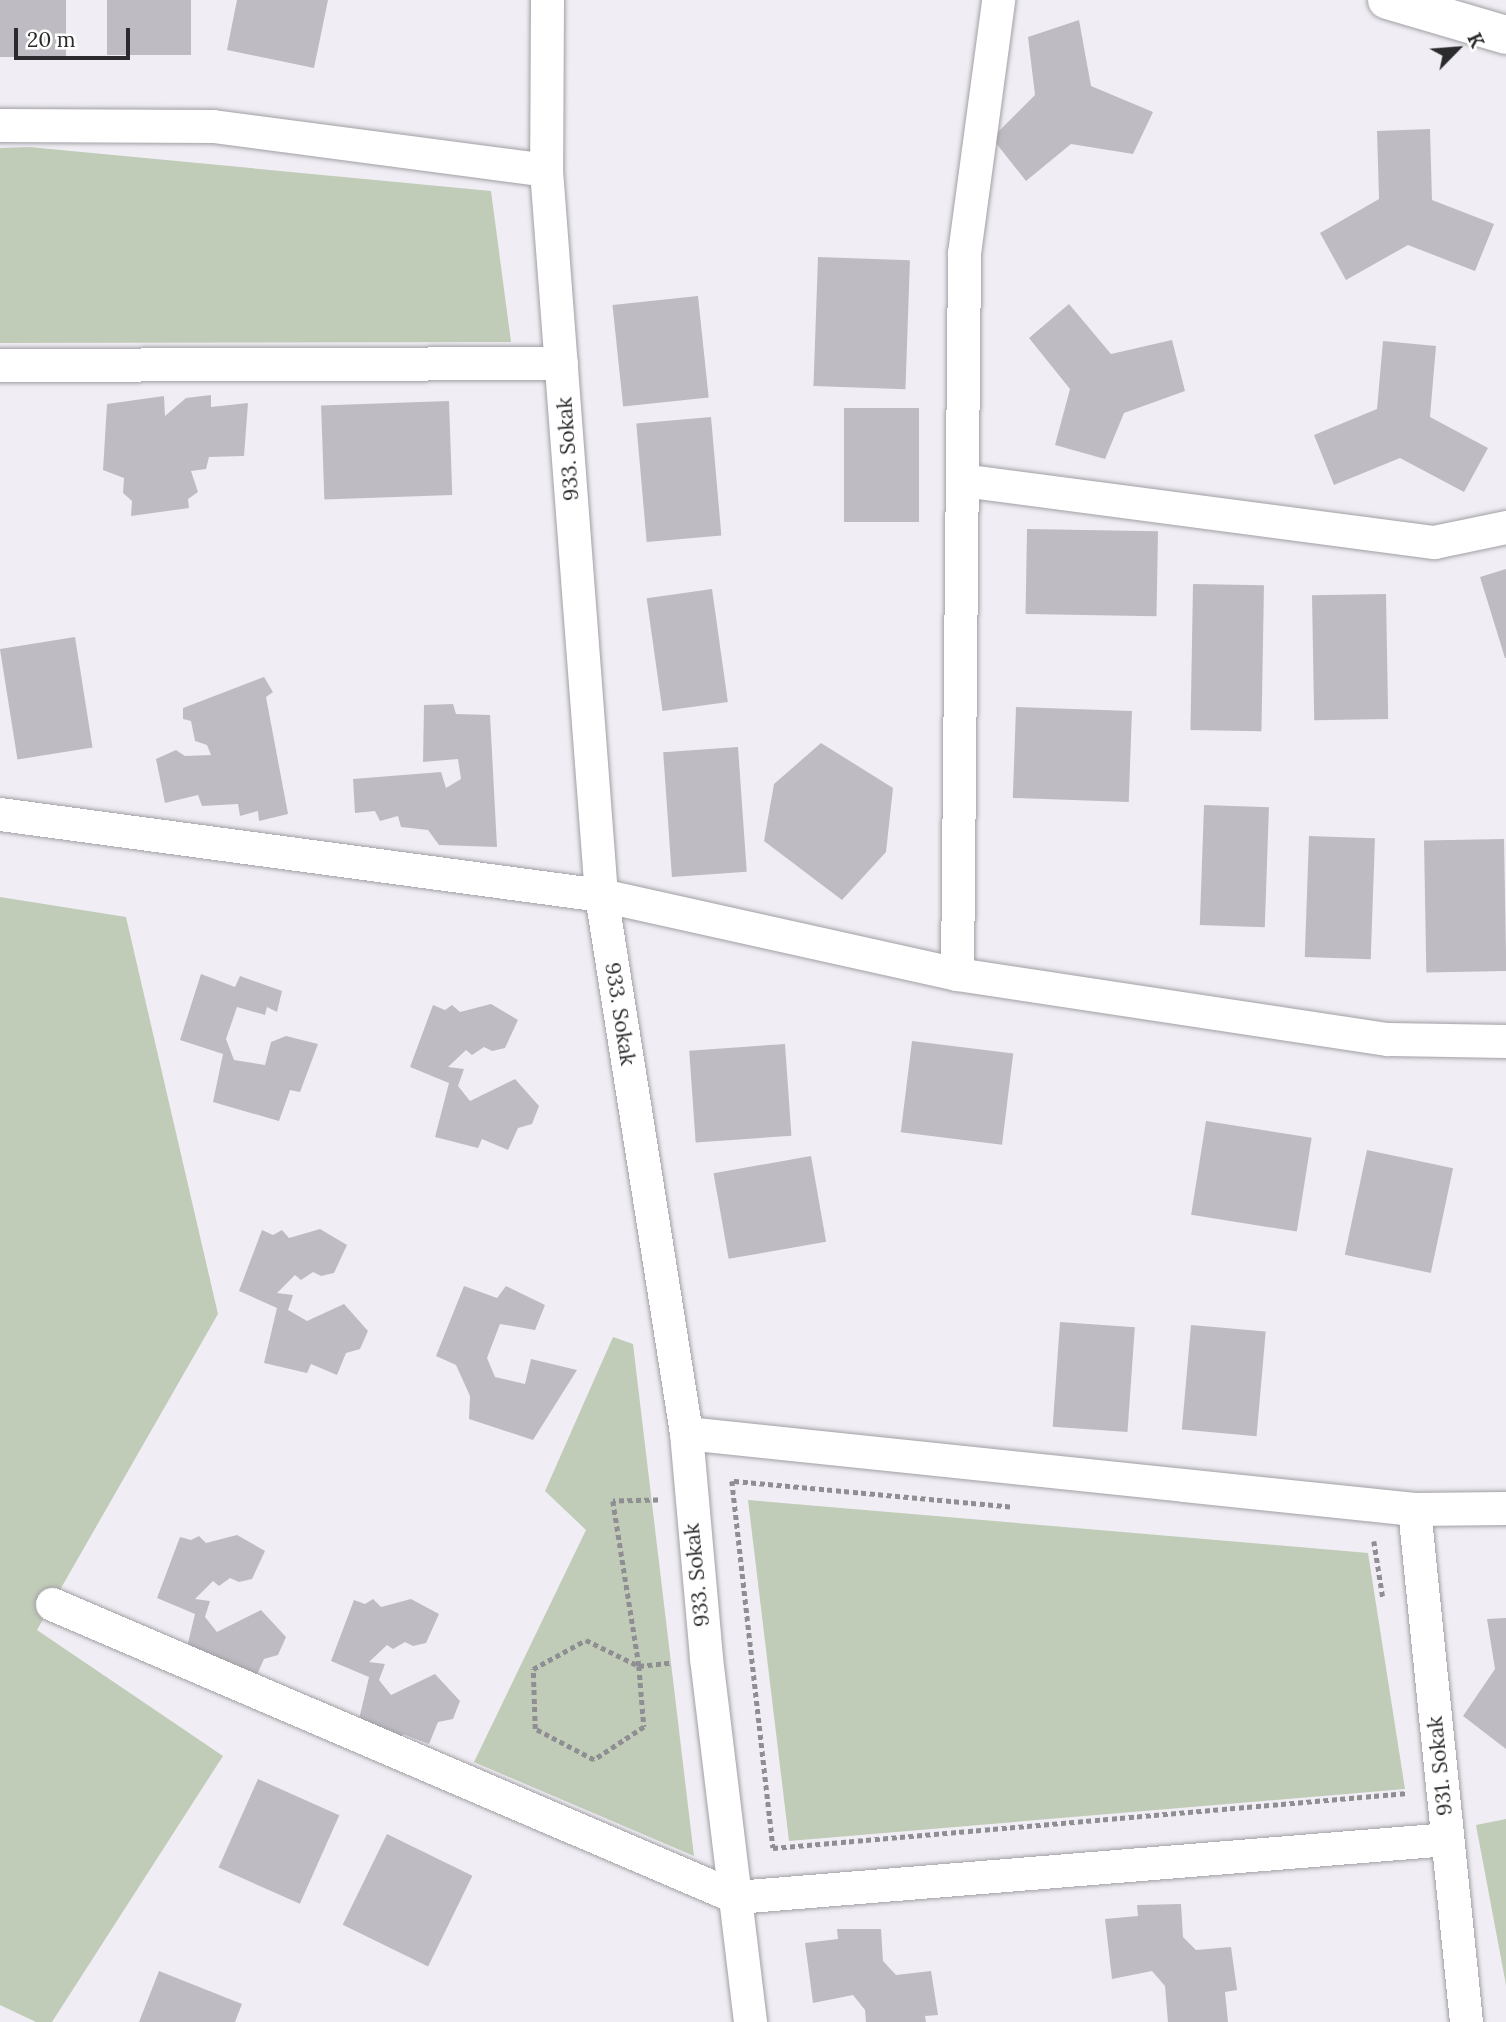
<!DOCTYPE html>
<html>
<head>
<meta charset="utf-8">
<style>
  body { margin:0 }
  #map { position:relative; width:1506px; height:2022px; overflow:hidden; background:#f0eef4; font-family:Lora,serif }
  div>[style] { position:absolute }
  [style*='--x'] { left:calc(var(--x)*1px); top:calc(var(--y)*1px); width:calc(var(--w)*1px); rotate:calc(var(--a)*1deg) }
  .green>* { inset:0; background:#c0ccb8 }
  .building>* { inset:0; background:#bebcc2; transform-origin:0 0 }
  .path>* { height:4.5px; margin-top:-2.25px; transform-origin:0; background:repeating-linear-gradient(90deg,#8f8e92 0 5px,transparent 0 8.5px) }
  .roads { filter:drop-shadow(0 0 2px #a19fa4) drop-shadow(0 0 2px #a19fa4) }
  .street>* { height:33px; margin:-16.5px; padding:0 16.5px; transform-origin:16.5px; border-radius:16.5px; background:#fff }
  .secondary>* { height:38px; margin:-19px; padding:0 19px; transform-origin:19px; border-radius:19px; background:#fff }
  span { translate:-50% -50%; white-space:nowrap; text-align:center; line-height:1.15; -webkit-text-stroke:5px #fff; paint-order:stroke }
  .street-label { font-size:21px; color:#2b2a2c }
  .north { position:absolute; left:1422px; top:14px; width:70px; height:70px; -webkit-text-stroke:5px #fff; paint-order:stroke; rotate:65deg; font-size:19px; font-weight:700; line-height:28px; text-align:center; color:#2b2a2c }
  .north::after { content:''; display:block; margin:auto; width:24px; height:32px; background:#2b2a2c; clip-path:polygon(50% 0,100% 100%,50% 72%,0 100%) }
  .scale { position:absolute; left:14px; top:28px; width:116px; height:32px; box-sizing:border-box; border:4px solid #2b2a2c; border-top:0; padding-left:9px; font-size:21px; line-height:24px; white-space:nowrap; color:#2b2a2c; -webkit-text-stroke:5px #fff; paint-order:stroke }
</style>
</head>
<body>
<div id="map">
  <div class="green">
    <i style="clip-path:polygon(29px 147px,491px 191px,511px 342px,0 343px,0 148px)"></i>
    <i style="clip-path:polygon(0 897px,126px 917px,218px 1314px,37px 1630px,223px 1756px,52px 2022px,36px 2022px,0 2005px)"></i>
    <i style="clip-path:polygon(613px 1337px,633px 1344px,694px 1856px,474px 1762px,586px 1530px,545px 1491px)"></i>
    <i style="clip-path:polygon(748px 1500px,1368px 1553px,1405px 1789px,789px 1841px)"></i>
    <i style="clip-path:polygon(1506px 1819px,1506px 1985px,1476px 1825px)"></i>
  </div>
  <div class="building">
    <i style="left:0;top:0;width:66px;height:57px"></i>
    <i style="left:107px;top:0;width:84px;height:55px"></i>
    <i style="clip-path:polygon(237px 0,328px 0,314px 68px,227px 50px)"></i>
    <i style="clip-path:polygon(1079px 20px,1091px 86px,1153px 112px,1133px 154px,1071px 144px,1026px 181px,992px 138px,1035px 95px,1028px 37px)"></i>
    <i style="clip-path:polygon(1430px 129px,1432px 200px,1494px 224px,1475px 271px,1408px 245px,1346px 280px,1320px 233px,1379px 199px,1377px 131px)"></i>
    <i style="left:818px;top:257px;width:92px;height:129px;rotate:2deg"></i>
    <i style="left:698px;top:296px;width:102px;height:86px;rotate:84deg"></i>
    <i style="clip-path:polygon(1069px 304px,1111px 354px,1172px 340px,1185px 391px,1124px 413px,1105px 459px,1055px 445px,1070px 389px,1029px 338px)"></i>
    <i style="clip-path:polygon(1383px 341px,1436px 346px,1430px 417px,1488px 448px,1464px 492px,1400px 458px,1334px 485px,1314px 435px,1377px 409px)"></i>
    <i style="clip-path:polygon(211px 395px,211px 407px,248px 403px,244px 456px,209px 457px,206px 469px,191px 471px,198px 492px,188px 499px,189px 508px,131px 516px,132px 501px,123px 493px,124px 478px,103px 470px,107px 404px,164px 396px,165px 416px,186px 398px)"></i>
    <i style="left:449px;top:401px;width:94px;height:128px;rotate:88deg"></i>
    <i style="left:844px;top:408px;width:75px;height:114px"></i>
    <i style="left:711px;top:417px;width:119px;height:75px;rotate:85deg"></i>
    <i style="left:1027px;top:529px;width:131px;height:85px;rotate:1deg"></i>
    <i style="clip-path:polygon(1506px 569px,1506px 658px,1505px 658px,1480px 577px)"></i>
    <i style="left:1193px;top:584px;width:71px;height:146px;rotate:1deg"></i>
    <i style="left:712px;top:589px;width:114px;height:66px;rotate:82deg"></i>
    <i style="left:1386px;top:594px;width:125px;height:74px;rotate:89deg"></i>
    <i style="left:75px;top:637px;width:112px;height:76px;rotate:81deg"></i>
    <i style="clip-path:polygon(264px 677px,273px 692px,266px 697px,288px 814px,259px 821px,258px 811px,240px 816px,238px 804px,202px 806px,198px 795px,165px 803px,156px 759px,176px 750px,185px 756px,211px 755px,207px 745px,195px 741px,191px 721px,183px 719px,183px 708px)"></i>
    <i style="clip-path:polygon(453px 704px,456px 714px,490px 715px,497px 847px,439px 845px,428px 830px,401px 827px,398px 816px,380px 821px,375px 811px,355px 813px,353px 779px,441px 772px,446px 788px,461px 779px,458px 759px,423px 762px,424px 705px)"></i>
    <i style="left:1016px;top:707px;width:116px;height:91px;rotate:2deg"></i>
    <i style="clip-path:polygon(821px 743px,893px 788px,886px 852px,842px 900px,764px 841px,774px 784px)"></i>
    <i style="left:738px;top:747px;width:125px;height:75px;rotate:86deg"></i>
    <i style="left:1204px;top:805px;width:65px;height:120px;rotate:2deg"></i>
    <i style="left:1309px;top:836px;width:66px;height:121px;rotate:2deg"></i>
    <i style="left:1504px;top:839px;width:132px;height:80px;rotate:89deg"></i>
    <i style="clip-path:polygon(201px 974px,235px 987px,240px 976px,282px 991px,277px 1012px,267px 1007px,265px 1015px,237px 1007px,226px 1039px,234px 1060px,265px 1065px,271px 1042px,286px 1036px,318px 1044px,300px 1092px,290px 1090px,279px 1121px,213px 1102px,223px 1054px,180px 1040px)"></i>
    <i style="clip-path:polygon(491px 1004px,518px 1020px,505px 1048px,492px 1051px,484px 1047px,472px 1055px,466px 1050px,448px 1067px,464px 1069px,458px 1086px,470px 1101px,515px 1079px,539px 1106px,532px 1124px,518px 1128px,508px 1150px,482px 1139px,478px 1148px,435px 1137px,449px 1083px,410px 1067px,433px 1005px,445px 1010px,452px 1005px,460px 1012px)"></i>
    <i style="left:912px;top:1041px;width:102px;height:92px;rotate:7deg"></i>
    <i style="left:785px;top:1044px;width:92px;height:96px;rotate:86deg"></i>
    <i style="left:1206px;top:1121px;width:107px;height:95px;rotate:9deg"></i>
    <i style="left:1367px;top:1150px;width:88px;height:107px;rotate:12deg"></i>
    <i style="left:811px;top:1156px;width:87px;height:99px;rotate:80deg"></i>
    <i style="clip-path:polygon(320px 1229px,347px 1245px,334px 1273px,321px 1276px,313px 1272px,301px 1280px,295px 1275px,277px 1293px,293px 1295px,288px 1310px,307px 1321px,344px 1304px,368px 1331px,360px 1349px,346px 1353px,337px 1375px,311px 1364px,307px 1373px,264px 1363px,277px 1308px,239px 1291px,262px 1230px,273px 1235px,282px 1230px,289px 1238px)"></i>
    <i style="clip-path:polygon(464px 1286px,497px 1298px,506px 1286px,545px 1305px,535px 1330px,500px 1324px,487px 1358px,495px 1377px,525px 1384px,531px 1359px,577px 1370px,533px 1440px,469px 1419px,470px 1396px,456px 1365px,436px 1356px)"></i>
    <i style="left:1060px;top:1322px;width:75px;height:105px;rotate:4deg"></i>
    <i style="left:1191px;top:1325px;width:75px;height:105px;rotate:5deg"></i>
    <i style="clip-path:polygon(237px 1535px,265px 1551px,252px 1579px,239px 1582px,230px 1578px,219px 1586px,213px 1581px,195px 1599px,210px 1601px,205px 1617px,217px 1632px,261px 1610px,286px 1637px,278px 1655px,264px 1659px,254px 1681px,182px 1668px,195px 1614px,157px 1598px,180px 1537px,191px 1540px,199px 1536px,206px 1543px)"></i>
    <i style="clip-path:polygon(373px 1599px,381px 1607px,411px 1599px,439px 1614px,426px 1643px,413px 1646px,405px 1642px,393px 1649px,387px 1645px,369px 1662px,385px 1664px,379px 1680px,391px 1695px,435px 1674px,460px 1701px,453px 1719px,438px 1722px,429px 1744px,403px 1734px,399px 1743px,356px 1732px,369px 1677px,331px 1661px,354px 1600px,365px 1604px)"></i>
    <i style="clip-path:polygon(1506px 1618px,1506px 1749px,1463px 1716px,1495px 1669px,1487px 1619px)"></i>
    <i style="left:258px;top:1779px;width:89px;height:97px;rotate:24deg"></i>
    <i style="left:387px;top:1834px;width:95px;height:101px;rotate:26deg"></i>
    <i style="clip-path:polygon(1181px 1904px,1183px 1937px,1196px 1950px,1231px 1947px,1237px 1990px,1225px 1992px,1228px 2022px,1168px 2022px,1165px 1986px,1152px 1971px,1112px 1979px,1105px 1919px,1138px 1916px,1137px 1905px)"></i>
    <i style="clip-path:polygon(837px 1929px,881px 1929px,883px 1961px,896px 1975px,931px 1971px,938px 2015px,925px 2016px,926px 2022px,866px 2022px,865px 2010px,853px 1995px,813px 2003px,805px 1943px,838px 1939px)"></i>
    <i style="clip-path:polygon(159px 1971px,242px 2004px,235px 2022px,139px 2022px)"></i>
  </div>
  <div class="path">
    <i style="--x:658;--y:1500;--w:45;--a:178.7"></i>
    <i style="--x:613;--y:1501;--w:167;--a:81"></i>
    <i style="--x:639;--y:1666;--w:61;--a:85.3"></i>
    <i style="--x:644;--y:1727;--w:60;--a:146.6"></i>
    <i style="--x:594;--y:1760;--w:67;--a:-152.3"></i>
    <i style="--x:535;--y:1729;--w:60;--a:-91.9"></i>
    <i style="--x:533;--y:1669;--w:60;--a:-28.7"></i>
    <i style="--x:586;--y:1640;--w:59;--a:26.1"></i>
    <i style="--x:639;--y:1666;--w:31;--a:-6"></i>
    <i style="--x:1010;--y:1507;--w:279;--a:-174.7"></i>
    <i style="--x:732;--y:1481;--w:369;--a:83.6"></i>
    <i style="--x:773;--y:1848;--w:637;--a:-4.95"></i>
    <i style="--x:1374;--y:1541;--w:58;--a:81"></i>
  </div>
  <div class="roads">
    <div class="street">
      <i style="--x:547;--y:0;--w:170;--a:90.3"></i>
      <i style="--x:546;--y:170;--w:727;--a:85.66"></i>
      <i style="--x:601;--y:895;--w:545;--a:81.02"></i>
      <i style="--x:686;--y:1433;--w:226;--a:84.9"></i>
      <i style="--x:706;--y:1658;--w:367;--a:83.1"></i>
      <i style="--x:0;--y:125;--w:213;--a:0.3"></i>
      <i style="--x:213;--y:126;--w:336;--a:7.5"></i>
      <i style="--x:0;--y:365;--w:561;--a:-0.2"></i>
      <i style="--x:962;--y:480;--w:476;--a:7.5"></i>
      <i style="--x:1434;--y:542;--w:74;--a:-11.8"></i>
      <i style="--x:0;--y:814;--w:606;--a:7.68"></i>
      <i style="--x:601;--y:895;--w:365;--a:12.5"></i>
      <i style="--x:957;--y:974;--w:436;--a:8.6"></i>
      <i style="--x:1388;--y:1039;--w:118;--a:1"></i>
      <i style="--x:957;--y:974;--w:721;--a:-89.44"></i>
      <i style="--x:964;--y:253;--w:255;--a:-82.3"></i>
      <i style="--x:686;--y:1433;--w:732;--a:5.96"></i>
      <i style="--x:1414;--y:1509;--w:92;--a:-0.6"></i>
      <i style="--x:1414;--y:1509;--w:516;--a:84.21"></i>
      <i style="--x:52;--y:1604;--w:744;--a:23.19"></i>
      <i style="--x:736;--y:1897;--w:713;--a:-4.66"></i>
    </div>
    <div class="secondary">
      <i style="--x:1387;--y:0;--w:124;--a:16.4"></i>
    </div>
  </div>
  <div class="street-label">
    <span style="left:568px;top:449px;rotate:-94deg">933. Sokak</span>
    <span style="left:620px;top:1014px;rotate:81deg">933. Sokak</span>
    <span style="left:697px;top:1575px;rotate:-96deg">933. Sokak</span>
    <span style="left:1440px;top:1766px;rotate:-96deg">931. Sokak</span>
  </div>
  <div class="north">K</div>
  <div class="scale">20 m</div>
</div>
</body>
</html>
